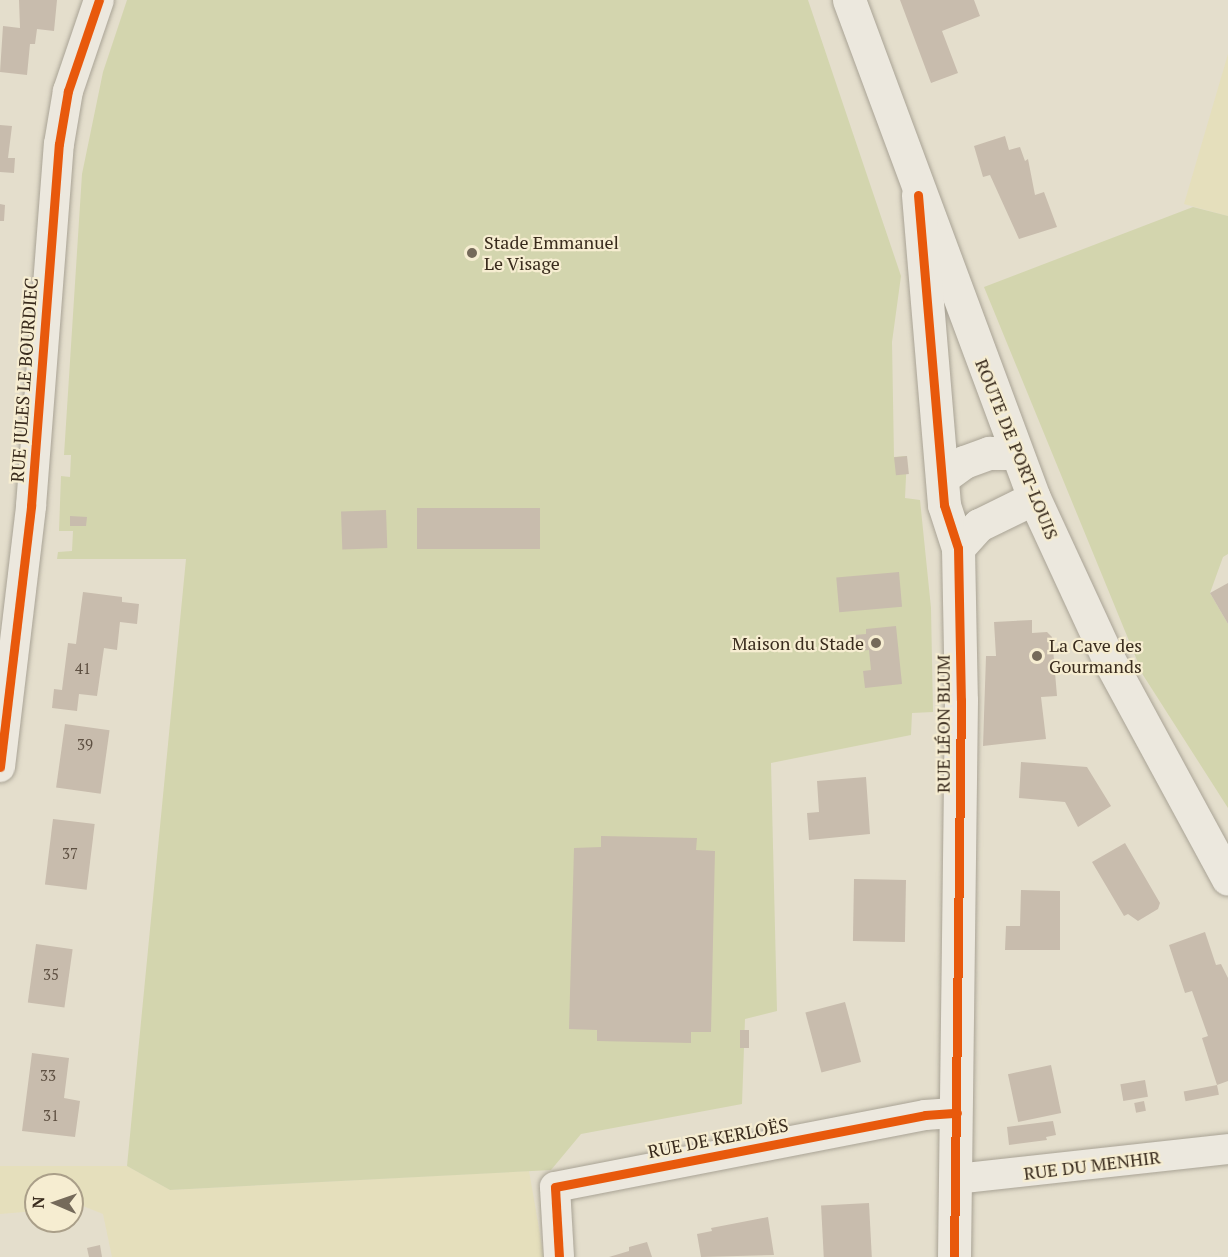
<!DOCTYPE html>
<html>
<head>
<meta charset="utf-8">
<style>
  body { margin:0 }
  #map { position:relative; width:1228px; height:1257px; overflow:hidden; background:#e4decc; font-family:"PT Serif",serif }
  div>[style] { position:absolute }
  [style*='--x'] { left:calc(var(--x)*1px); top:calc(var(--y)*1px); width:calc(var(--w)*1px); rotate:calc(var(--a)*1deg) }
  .farmland>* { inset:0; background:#e5dfbc }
  .green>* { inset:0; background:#d3d5ae }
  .building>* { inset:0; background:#c8bcad; transform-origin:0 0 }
  .roads { filter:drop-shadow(0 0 2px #a9a395) drop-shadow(0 0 2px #a9a395) }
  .street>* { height:30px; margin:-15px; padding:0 15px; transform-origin:15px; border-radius:15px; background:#ece8de }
  .secondary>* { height:33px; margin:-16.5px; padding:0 16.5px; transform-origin:16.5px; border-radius:16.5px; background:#ece8de }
  .cycleway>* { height:9px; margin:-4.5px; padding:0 4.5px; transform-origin:4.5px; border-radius:4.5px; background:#e8590c }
  .dots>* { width:16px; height:16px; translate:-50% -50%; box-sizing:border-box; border:3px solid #f6edd1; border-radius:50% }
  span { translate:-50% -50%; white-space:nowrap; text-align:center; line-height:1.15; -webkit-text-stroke:4.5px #f6edd1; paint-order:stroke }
  .number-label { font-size:15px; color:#5d4f41 }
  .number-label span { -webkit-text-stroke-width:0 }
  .poi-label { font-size:18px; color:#392b1d }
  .left { translate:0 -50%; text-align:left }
  .right { translate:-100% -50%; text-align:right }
  .street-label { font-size:18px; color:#392b1d }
  .north { position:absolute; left:24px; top:1173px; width:60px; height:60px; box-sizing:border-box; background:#f6edd1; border:2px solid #aa9f89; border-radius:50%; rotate:272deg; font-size:16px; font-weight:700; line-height:24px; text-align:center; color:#392b1d }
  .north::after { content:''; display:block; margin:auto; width:21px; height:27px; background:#756a5a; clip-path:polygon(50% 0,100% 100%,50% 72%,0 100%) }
</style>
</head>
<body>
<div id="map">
  <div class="farmland">
    <i style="clip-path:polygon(1228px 54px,1228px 216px,1184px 204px)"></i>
    <i style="clip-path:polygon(0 1166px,127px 1166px,170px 1190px,529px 1171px,544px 1257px,112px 1257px,103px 1214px,83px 1206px,72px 1207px,72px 1185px,36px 1185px,36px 1211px,0 1214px)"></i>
  </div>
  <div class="green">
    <i style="clip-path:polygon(127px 0,808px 0,901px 276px,892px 342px,894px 457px,907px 456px,905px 498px,920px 500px,931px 608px,933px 712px,912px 713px,911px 735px,771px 763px,777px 1011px,745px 1019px,742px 1104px,581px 1134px,551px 1170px,170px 1190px,127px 1166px,186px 559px,57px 559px,58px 552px,72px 551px,73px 531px,59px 531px,61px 476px,70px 477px,71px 455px,64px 455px,82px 174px,103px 72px)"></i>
    <i style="clip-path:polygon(1193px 207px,1228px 216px,1228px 554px,1223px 557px,1210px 593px,1228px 624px,1228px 808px,1143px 675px,984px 287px)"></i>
  </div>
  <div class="building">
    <i style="clip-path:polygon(19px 0,57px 0,54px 31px,37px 29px,35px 44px,30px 44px,27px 75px,0 72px,3px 26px,20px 28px)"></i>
    <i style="clip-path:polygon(900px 0,974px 0,980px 16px,942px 31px,958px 73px,931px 83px)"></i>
    <i style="clip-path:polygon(0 125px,12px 126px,8px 158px,15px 158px,14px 173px,0 172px)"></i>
    <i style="clip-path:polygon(1005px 136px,1009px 150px,1020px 147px,1025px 161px,1028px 159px,1035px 195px,1044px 192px,1057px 227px,1019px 239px,990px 175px,983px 177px,974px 146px)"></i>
    <i style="clip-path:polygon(0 204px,5px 205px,4px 221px,0 221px)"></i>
    <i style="left:907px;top:456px;width:18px;height:13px;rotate:84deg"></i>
    <i style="left:540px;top:508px;width:41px;height:123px;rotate:90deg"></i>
    <i style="left:386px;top:510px;width:38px;height:45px;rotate:88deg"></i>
    <i style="clip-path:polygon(70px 516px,87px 517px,86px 526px,70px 526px)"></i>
    <i style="left:899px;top:572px;width:35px;height:63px;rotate:85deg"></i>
    <i style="clip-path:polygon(1228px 583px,1228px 624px,1210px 593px)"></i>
    <i style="clip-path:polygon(83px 592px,122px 597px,122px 602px,139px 604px,137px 624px,120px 622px,117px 650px,104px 648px,97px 696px,79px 694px,77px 711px,52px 708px,54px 689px,62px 690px,68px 643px,76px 644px)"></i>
    <i style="clip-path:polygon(1032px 620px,1032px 633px,1047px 632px,1052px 637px,1057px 696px,1041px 697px,1046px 739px,983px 746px,986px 656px,996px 656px,994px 622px)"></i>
    <i style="clip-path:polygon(896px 626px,902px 684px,865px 688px,863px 671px,871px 670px,869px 650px,855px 651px,854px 635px,866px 634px,866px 629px)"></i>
    <i style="left:65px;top:724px;width:45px;height:64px;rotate:8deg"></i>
    <i style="clip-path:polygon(1021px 762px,1087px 767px,1111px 806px,1078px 827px,1065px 802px,1019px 798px)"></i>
    <i style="clip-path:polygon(866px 777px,870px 834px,809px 840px,807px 813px,819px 812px,817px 781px)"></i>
    <i style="left:53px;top:819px;width:42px;height:66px;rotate:7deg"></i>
    <i style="clip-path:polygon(601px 836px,697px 838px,696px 850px,715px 851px,711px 1032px,691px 1032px,691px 1043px,597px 1041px,597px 1030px,569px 1029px,574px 848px,601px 847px)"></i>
    <i style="clip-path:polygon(1125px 843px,1160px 903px,1158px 909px,1138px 921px,1128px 914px,1124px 916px,1092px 862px)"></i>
    <i style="left:854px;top:879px;width:52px;height:62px;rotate:1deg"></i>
    <i style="clip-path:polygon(1021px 890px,1060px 891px,1060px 950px,1005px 950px,1006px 926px,1020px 926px)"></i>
    <i style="clip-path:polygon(1205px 932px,1216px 965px,1221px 964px,1228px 978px,1228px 1081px,1217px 1085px,1202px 1038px,1208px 1036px,1192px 991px,1185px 993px,1169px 945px)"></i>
    <i style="left:36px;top:944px;width:37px;height:59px;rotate:8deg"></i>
    <i style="left:845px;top:1002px;width:62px;height:41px;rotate:75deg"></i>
    <i style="left:740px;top:1030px;width:9px;height:18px"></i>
    <i style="clip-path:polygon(32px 1053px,69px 1058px,64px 1098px,80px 1101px,75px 1137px,22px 1131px)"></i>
    <i style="left:1051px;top:1065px;width:49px;height:44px;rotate:78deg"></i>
    <i style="left:1145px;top:1080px;width:17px;height:25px;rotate:80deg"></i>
    <i style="left:1217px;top:1085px;width:10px;height:34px;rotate:79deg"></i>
    <i style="left:1144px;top:1101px;width:10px;height:10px;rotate:79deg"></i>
    <i style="clip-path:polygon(1053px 1121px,1056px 1135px,1046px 1137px,1047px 1140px,1009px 1145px,1007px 1127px)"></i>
    <i style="left:869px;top:1203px;width:54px;height:48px;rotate:87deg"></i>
    <i style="clip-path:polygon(768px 1217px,774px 1255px,701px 1257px,697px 1234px,712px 1231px,711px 1228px)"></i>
    <i style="clip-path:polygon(647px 1242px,652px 1257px,609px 1257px,629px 1251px,629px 1247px)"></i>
    <i style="clip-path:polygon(100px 1245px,102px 1257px,89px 1257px,87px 1248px)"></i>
  </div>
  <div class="roads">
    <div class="street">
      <i style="--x:0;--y:767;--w:263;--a:-83.2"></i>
      <i style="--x:31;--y:506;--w:363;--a:-85.6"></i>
      <i style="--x:59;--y:144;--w:54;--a:-80.4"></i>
      <i style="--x:68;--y:91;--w:96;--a:-71.2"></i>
      <i style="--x:956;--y:1179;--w:274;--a:-6.3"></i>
      <i style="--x:559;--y:1257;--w:70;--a:-93.3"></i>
      <i style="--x:555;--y:1187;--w:377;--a:-11"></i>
      <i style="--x:925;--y:1115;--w:32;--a:-4"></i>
    </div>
    <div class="secondary">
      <i style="--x:849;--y:0;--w:531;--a:69.62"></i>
      <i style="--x:1034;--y:498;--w:176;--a:65.2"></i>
      <i style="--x:1108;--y:658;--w:251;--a:61.5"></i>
      <i style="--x:918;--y:195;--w:311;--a:85.2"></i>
      <i style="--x:944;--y:505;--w:45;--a:72"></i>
      <i style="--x:958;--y:548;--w:152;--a:88.9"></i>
      <i style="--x:961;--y:700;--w:557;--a:90.72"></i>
      <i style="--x:942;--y:478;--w:27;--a:-36"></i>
      <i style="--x:964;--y:462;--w:27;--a:-20"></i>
      <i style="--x:989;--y:453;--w:27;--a:0"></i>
      <i style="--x:958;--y:548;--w:31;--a:-48"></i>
      <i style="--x:979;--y:525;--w:61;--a:-26.1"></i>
    </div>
  </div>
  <div class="cycleway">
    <i style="--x:918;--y:195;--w:311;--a:85.2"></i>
    <i style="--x:944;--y:505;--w:45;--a:72"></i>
    <i style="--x:958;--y:548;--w:152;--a:88.9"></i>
    <i style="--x:961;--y:700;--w:557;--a:90.72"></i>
    <i style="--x:0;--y:767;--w:263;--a:-83.2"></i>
    <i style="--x:31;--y:506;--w:363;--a:-85.6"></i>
    <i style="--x:59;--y:144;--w:54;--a:-80.4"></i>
    <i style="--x:68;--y:91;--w:96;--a:-71.2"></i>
    <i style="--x:559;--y:1257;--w:70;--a:-93.3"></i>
    <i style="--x:555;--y:1187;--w:377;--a:-11"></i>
    <i style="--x:925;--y:1115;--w:32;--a:-4"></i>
  </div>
  <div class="dots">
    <i style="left:472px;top:253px;background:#756a5a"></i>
    <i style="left:876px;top:643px;background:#756a5a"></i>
    <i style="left:1037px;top:656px;background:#756a5a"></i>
  </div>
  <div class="number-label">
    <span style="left:83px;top:669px">41</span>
    <span style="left:85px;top:745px">39</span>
    <span style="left:70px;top:854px">37</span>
    <span style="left:51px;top:975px">35</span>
    <span style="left:48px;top:1076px">33</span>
    <span style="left:51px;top:1116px">31</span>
  </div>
  <div class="poi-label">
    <span class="left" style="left:484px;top:253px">Stade Emmanuel<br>Le Visage</span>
    <span class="right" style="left:864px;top:643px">Maison du Stade</span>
    <span class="left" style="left:1049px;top:656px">La Cave des<br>Gourmands</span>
  </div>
  <div class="street-label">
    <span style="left:24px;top:380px;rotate:-86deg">RUE JULES LE BOURDIEC</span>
    <span style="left:1017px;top:449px;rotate:68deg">ROUTE DE PORT-LOUIS</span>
    <span style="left:943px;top:724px;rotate:-90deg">RUE LÉON BLUM</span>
    <span style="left:718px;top:1138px;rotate:-11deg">RUE DE KERLOËS</span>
    <span style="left:1092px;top:1165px;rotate:-7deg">RUE DU MENHIR</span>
  </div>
  <div class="north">N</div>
</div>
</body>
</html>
